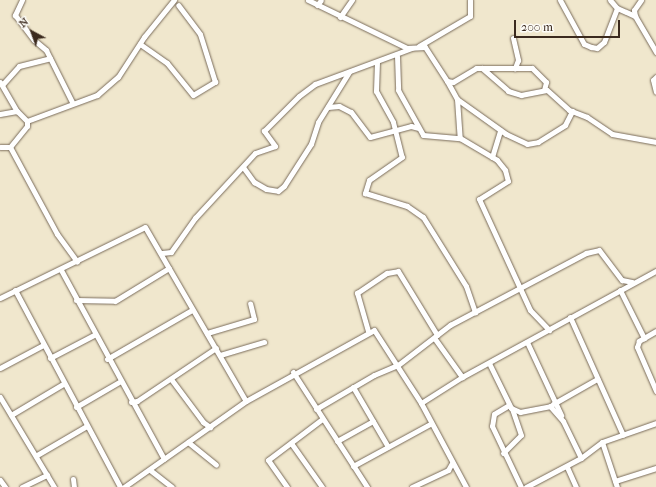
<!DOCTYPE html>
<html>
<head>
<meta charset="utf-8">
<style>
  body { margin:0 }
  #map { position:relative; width:656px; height:487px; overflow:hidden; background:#f0e7cd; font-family:"IM FELL French Canon",serif }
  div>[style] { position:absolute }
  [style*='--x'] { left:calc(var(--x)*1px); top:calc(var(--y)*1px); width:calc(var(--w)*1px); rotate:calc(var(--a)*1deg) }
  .roads { filter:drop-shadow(0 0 1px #7a6c5b) drop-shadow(0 0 1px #7a6c5b) }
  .minor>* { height:5px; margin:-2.5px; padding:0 2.5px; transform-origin:2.5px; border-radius:2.5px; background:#fff }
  span { translate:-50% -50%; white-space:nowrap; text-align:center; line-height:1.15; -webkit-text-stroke:3px #fdfcf7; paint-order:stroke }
  .north { position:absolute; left:12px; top:12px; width:40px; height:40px; -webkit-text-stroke:3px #fdfcf7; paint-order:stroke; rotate:319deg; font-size:11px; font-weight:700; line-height:16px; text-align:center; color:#3b2a1e }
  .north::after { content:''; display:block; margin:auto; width:14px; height:18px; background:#3b2a1e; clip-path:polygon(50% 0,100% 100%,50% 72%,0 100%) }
  .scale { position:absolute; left:514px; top:20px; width:106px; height:18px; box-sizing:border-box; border:2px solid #3b2a1e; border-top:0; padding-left:5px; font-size:12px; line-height:14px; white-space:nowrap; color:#3b2a1e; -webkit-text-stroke:3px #fdfcf7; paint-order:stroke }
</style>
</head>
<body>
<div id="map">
  <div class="roads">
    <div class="minor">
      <i style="--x:22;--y:0;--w:17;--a:115"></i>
      <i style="--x:15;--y:15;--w:31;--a:53"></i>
      <i style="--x:34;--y:40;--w:16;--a:40"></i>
      <i style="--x:46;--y:50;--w:58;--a:63.4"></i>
      <i style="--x:308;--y:0;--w:110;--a:25.9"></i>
      <i style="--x:407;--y:48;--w:18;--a:-3"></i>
      <i style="--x:425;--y:47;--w:40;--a:57.1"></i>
      <i style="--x:447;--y:81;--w:6;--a:9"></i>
      <i style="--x:453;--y:82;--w:27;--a:-31"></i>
      <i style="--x:476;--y:68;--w:56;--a:0"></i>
      <i style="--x:532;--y:68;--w:20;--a:45"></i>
      <i style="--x:546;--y:82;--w:8;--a:104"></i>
      <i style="--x:560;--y:0;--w:50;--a:61.4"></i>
      <i style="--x:584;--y:44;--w:8;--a:23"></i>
      <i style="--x:591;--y:47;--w:6;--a:9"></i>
      <i style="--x:597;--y:48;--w:9;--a:-41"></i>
      <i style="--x:604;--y:42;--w:36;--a:-69"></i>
      <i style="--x:610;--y:0;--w:11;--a:49"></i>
      <i style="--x:617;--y:8;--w:20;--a:24"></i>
      <i style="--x:641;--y:0;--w:12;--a:125"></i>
      <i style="--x:634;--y:10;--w:6;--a:81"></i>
      <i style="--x:635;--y:16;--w:42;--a:59.7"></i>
      <i style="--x:317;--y:5;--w:6;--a:-51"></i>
      <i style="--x:340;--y:17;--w:21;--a:-55"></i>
      <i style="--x:513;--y:38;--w:23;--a:77"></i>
      <i style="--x:518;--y:60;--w:9;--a:111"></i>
      <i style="--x:140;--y:44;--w:33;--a:35"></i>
      <i style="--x:167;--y:63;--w:41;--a:50.9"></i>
      <i style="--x:193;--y:95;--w:26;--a:-31"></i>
      <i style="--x:215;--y:82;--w:50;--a:-107.4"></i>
      <i style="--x:200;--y:34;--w:36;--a:-127"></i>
      <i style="--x:419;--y:46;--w:59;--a:-30.5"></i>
      <i style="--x:470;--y:16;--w:16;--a:-90"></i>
      <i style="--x:397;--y:56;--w:34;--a:88"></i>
      <i style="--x:398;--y:90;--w:51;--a:60.9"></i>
      <i style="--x:423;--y:135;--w:37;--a:5"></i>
      <i style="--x:460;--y:138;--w:43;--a:30.7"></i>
      <i style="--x:497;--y:160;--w:13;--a:51"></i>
      <i style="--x:505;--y:170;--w:11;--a:75"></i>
      <i style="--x:508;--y:181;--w:34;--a:148"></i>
      <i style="--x:479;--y:199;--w:122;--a:65.3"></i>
      <i style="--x:530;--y:310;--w:28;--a:46"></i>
      <i style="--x:377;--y:62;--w:29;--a:92"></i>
      <i style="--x:376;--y:91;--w:35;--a:61"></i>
      <i style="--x:393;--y:122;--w:36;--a:76"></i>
      <i style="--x:402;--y:157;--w:40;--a:145.1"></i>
      <i style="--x:369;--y:180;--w:14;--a:107"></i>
      <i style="--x:365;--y:193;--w:44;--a:17.2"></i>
      <i style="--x:407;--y:206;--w:19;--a:35"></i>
      <i style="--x:423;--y:217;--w:81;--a:58.1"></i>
      <i style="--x:466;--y:286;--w:28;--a:71"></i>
      <i style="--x:482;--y:68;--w:35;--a:41"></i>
      <i style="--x:508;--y:91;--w:14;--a:17"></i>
      <i style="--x:521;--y:95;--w:26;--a:-11"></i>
      <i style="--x:547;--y:90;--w:30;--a:42"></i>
      <i style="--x:569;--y:110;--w:19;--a:21"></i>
      <i style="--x:587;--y:117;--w:30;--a:34"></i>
      <i style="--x:612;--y:134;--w:45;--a:10.3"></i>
      <i style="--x:656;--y:77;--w:4;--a:135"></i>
      <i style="--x:653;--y:80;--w:12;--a:76"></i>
      <i style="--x:447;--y:81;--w:21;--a:61"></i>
      <i style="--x:457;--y:99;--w:39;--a:86"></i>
      <i style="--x:0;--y:82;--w:34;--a:60"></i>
      <i style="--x:2;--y:85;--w:25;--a:-48"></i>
      <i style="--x:19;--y:66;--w:32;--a:-14"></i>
      <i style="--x:457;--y:99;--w:60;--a:35.5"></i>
      <i style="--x:506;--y:134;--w:23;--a:25"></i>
      <i style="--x:527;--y:144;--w:11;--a:-10"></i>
      <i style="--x:538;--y:142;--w:32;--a:-32"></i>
      <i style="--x:565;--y:125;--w:16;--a:-63"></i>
      <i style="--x:328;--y:107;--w:11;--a:-5"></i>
      <i style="--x:339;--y:106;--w:13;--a:27"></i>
      <i style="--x:351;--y:112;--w:31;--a:53"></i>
      <i style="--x:370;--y:137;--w:42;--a:-15"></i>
      <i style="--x:411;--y:126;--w:7;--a:16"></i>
      <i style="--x:0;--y:114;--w:17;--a:-10"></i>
      <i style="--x:17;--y:111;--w:14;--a:45"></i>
      <i style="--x:27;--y:121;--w:75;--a:-20.4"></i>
      <i style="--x:97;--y:95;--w:28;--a:-41"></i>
      <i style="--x:118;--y:77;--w:48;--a:-57"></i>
      <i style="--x:144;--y:37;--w:48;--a:-51"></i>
      <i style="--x:27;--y:121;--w:5;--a:90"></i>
      <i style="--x:27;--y:126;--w:27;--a:129"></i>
      <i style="--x:10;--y:147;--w:99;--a:61.6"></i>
      <i style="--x:57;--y:234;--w:34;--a:54"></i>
      <i style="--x:0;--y:147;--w:10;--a:0"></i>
      <i style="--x:492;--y:157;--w:28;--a:-73"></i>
      <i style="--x:243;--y:167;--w:19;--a:54"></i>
      <i style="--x:254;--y:182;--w:14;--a:30"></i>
      <i style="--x:266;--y:189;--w:12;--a:9"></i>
      <i style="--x:278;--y:191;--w:8;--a:-40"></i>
      <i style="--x:284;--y:186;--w:50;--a:-57.3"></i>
      <i style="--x:311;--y:144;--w:23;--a:-72"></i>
      <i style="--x:318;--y:122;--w:59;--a:-58.2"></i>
      <i style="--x:162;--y:253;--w:9;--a:-6"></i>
      <i style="--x:171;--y:252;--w:42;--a:-54.8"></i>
      <i style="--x:195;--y:218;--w:88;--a:-47.3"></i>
      <i style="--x:255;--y:153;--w:21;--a:-19"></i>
      <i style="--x:275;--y:146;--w:19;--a:-126"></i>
      <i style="--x:264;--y:131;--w:49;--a:-45"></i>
      <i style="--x:299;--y:96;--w:20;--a:-37"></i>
      <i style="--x:315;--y:84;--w:103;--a:-20.4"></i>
      <i style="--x:61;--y:270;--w:215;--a:61.4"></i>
      <i style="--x:15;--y:290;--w:223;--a:61.9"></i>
      <i style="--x:620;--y:290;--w:54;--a:63.4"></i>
      <i style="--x:0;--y:298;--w:161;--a:-26.1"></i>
      <i style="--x:145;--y:227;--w:201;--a:59.9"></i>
      <i style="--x:76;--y:300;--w:39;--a:1"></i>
      <i style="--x:115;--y:301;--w:63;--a:-31.4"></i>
      <i style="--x:570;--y:317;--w:129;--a:65.8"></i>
      <i style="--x:368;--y:331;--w:40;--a:-106"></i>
      <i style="--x:357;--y:293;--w:36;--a:-34"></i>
      <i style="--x:387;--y:273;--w:11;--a:-10"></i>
      <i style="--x:398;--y:271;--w:75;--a:58.6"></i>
      <i style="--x:656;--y:331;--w:20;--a:150"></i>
      <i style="--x:639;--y:341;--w:6;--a:108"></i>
      <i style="--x:637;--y:347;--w:48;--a:66.6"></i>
      <i style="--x:207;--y:333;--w:49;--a:-16.6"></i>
      <i style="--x:254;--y:319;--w:16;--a:-104"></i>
      <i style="--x:435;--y:339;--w:47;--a:54.6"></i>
      <i style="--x:527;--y:342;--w:81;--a:65"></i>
      <i style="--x:220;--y:355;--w:46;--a:-16.5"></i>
      <i style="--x:50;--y:358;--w:50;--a:-27.6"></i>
      <i style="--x:107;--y:359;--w:98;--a:-30"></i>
      <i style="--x:489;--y:363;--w:50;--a:63.9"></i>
      <i style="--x:511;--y:408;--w:10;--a:24"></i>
      <i style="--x:520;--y:412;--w:31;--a:-11"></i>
      <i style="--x:550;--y:406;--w:20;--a:49"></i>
      <i style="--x:563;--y:421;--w:41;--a:64.1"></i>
      <i style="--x:0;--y:368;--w:49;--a:-28.1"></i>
      <i style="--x:293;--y:372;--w:137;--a:57.2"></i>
      <i style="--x:171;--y:379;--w:54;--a:53.3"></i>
      <i style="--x:203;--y:422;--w:9;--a:36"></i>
      <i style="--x:353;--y:387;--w:69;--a:59.7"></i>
      <i style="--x:0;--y:397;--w:105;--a:59"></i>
      <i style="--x:131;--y:402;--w:6;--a:-9"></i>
      <i style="--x:137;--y:401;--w:95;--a:-33.9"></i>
      <i style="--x:421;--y:403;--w:49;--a:-32.4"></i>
      <i style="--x:462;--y:377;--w:221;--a:-28.7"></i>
      <i style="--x:553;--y:404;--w:51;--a:-29.6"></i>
      <i style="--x:509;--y:405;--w:17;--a:149"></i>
      <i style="--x:494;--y:414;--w:12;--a:99"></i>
      <i style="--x:492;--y:426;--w:68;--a:64.6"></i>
      <i style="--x:76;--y:407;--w:50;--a:-30.2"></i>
      <i style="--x:316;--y:409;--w:67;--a:-30.4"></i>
      <i style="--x:374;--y:375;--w:26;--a:-23"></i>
      <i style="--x:398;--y:365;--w:66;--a:-37.6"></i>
      <i style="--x:450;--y:325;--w:154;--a:-27.9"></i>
      <i style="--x:586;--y:253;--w:13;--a:-13"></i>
      <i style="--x:599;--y:250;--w:38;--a:53"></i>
      <i style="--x:622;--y:280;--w:10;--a:11"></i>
      <i style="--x:11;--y:415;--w:61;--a:-30.8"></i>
      <i style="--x:337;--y:441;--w:41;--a:-29.1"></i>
      <i style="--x:188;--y:442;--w:36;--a:39"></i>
      <i style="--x:602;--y:442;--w:47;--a:71.6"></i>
      <i style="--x:291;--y:443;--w:54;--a:54.8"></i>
      <i style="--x:503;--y:453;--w:25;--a:-45"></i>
      <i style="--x:521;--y:435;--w:28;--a:-109"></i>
      <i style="--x:37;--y:455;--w:56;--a:-30.3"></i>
      <i style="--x:353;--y:466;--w:88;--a:-28.6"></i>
      <i style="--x:567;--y:467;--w:22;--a:66"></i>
      <i style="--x:150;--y:470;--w:28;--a:38"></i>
      <i style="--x:73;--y:479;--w:8;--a:83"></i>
      <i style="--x:0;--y:480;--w:9;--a:54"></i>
      <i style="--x:615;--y:481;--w:43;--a:-17.6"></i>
      <i style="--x:22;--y:487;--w:28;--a:-26"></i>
      <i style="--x:124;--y:487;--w:149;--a:-35.2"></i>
      <i style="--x:246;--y:401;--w:146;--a:-29"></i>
      <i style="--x:374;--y:330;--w:87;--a:57.2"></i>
      <i style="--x:421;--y:403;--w:95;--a:61.8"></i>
      <i style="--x:287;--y:487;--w:33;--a:-125"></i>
      <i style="--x:268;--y:460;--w:68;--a:-37.2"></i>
      <i style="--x:412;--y:487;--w:40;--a:-25"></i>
      <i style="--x:448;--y:470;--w:8;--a:-60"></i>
      <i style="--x:526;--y:487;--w:62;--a:-27.8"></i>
      <i style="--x:581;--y:458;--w:26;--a:-37"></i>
      <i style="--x:602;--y:442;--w:57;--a:-19.4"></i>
    </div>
  </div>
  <div class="north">N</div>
  <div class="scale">200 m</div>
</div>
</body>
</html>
